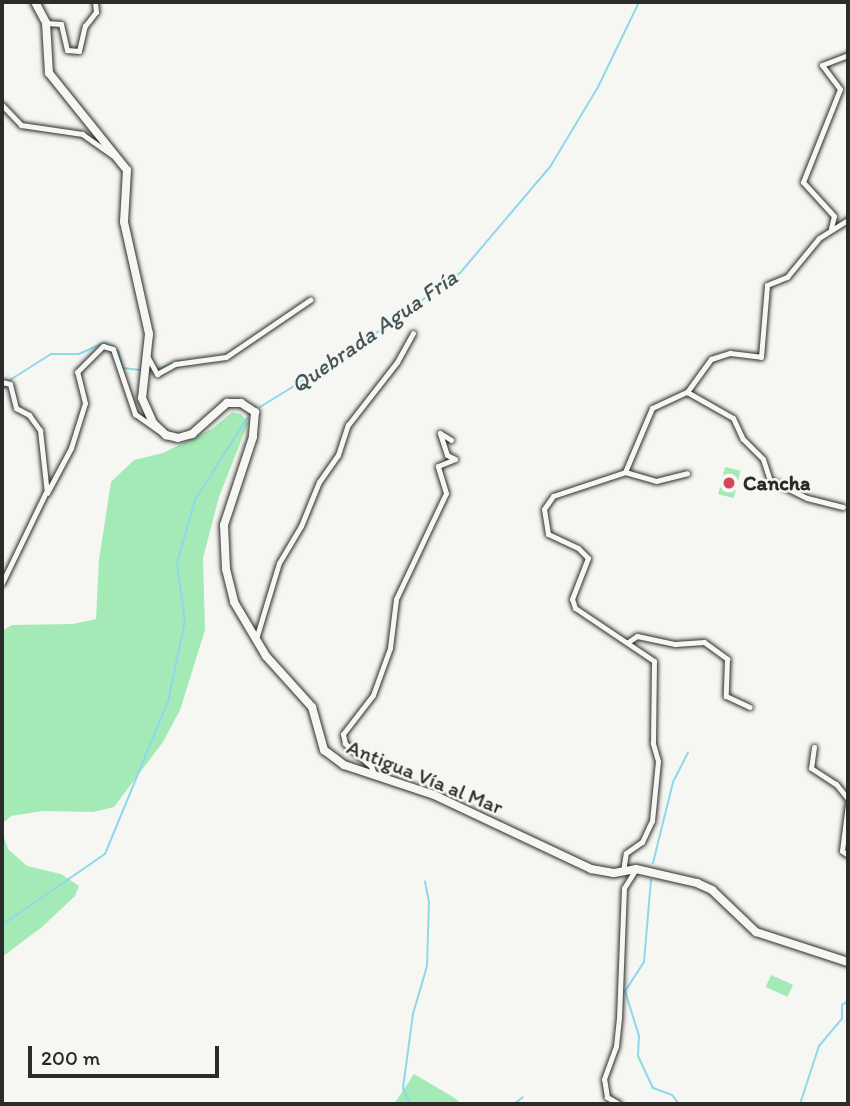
<!DOCTYPE html>
<html>
<head>
<meta charset="utf-8">
<style>
  body { margin:0 }
  #map { position:relative; width:850px; height:1106px; overflow:hidden; background:#f6f6f2; font-family:Itim,sans-serif }
  div>[style] { position:absolute }
  [style*='--x'] { left:calc(var(--x)*1px); top:calc(var(--y)*1px); width:calc(var(--w)*1px); rotate:calc(var(--a)*1deg) }
  .green>* { inset:0; background:#a4eab6; transform-origin:0 0 }
  .stream>* { height:2px; margin:-1px; padding:0 1px; transform-origin:1px; border-radius:1px; background:#8cd9eb }
  .roads { filter:drop-shadow(0 0 2px #2b2b2b) drop-shadow(0 0 2px #2b2b2b) }
  .street>* { height:5px; margin:-2.5px; padding:0 2.5px; transform-origin:2.5px; border-radius:2.5px; background:#f6f6f2 }
  .secondary>* { height:8px; margin:-4px; padding:0 4px; transform-origin:4px; border-radius:4px; background:#f6f6f2 }
  .dots>* { width:19px; height:19px; translate:-50% -50%; box-sizing:border-box; border:4px solid #f6f6f2; border-radius:50% }
  span { translate:-50% -50%; white-space:nowrap; text-align:center; line-height:1.15; -webkit-text-stroke:5px #f6f6f2; paint-order:stroke }
  .poi-label { font-size:21px; color:#2b2b2b; font-weight:700 }
  .left { translate:0 -50%; text-align:left }
  .street-label { font-size:21px; color:#2b2b2b }
  .water-label { font-size:23px; color:#43565b; font-style:italic }
  .frame { position:absolute; inset:0; border:4px solid #2b2b2b; pointer-events:none }
  .scale { position:absolute; left:28px; top:1046px; width:191px; height:32px; box-sizing:border-box; border:4px solid #2b2b2b; border-top:0; padding-left:9px; font-size:21px; line-height:24px; white-space:nowrap; color:#2b2b2b; -webkit-text-stroke:5px #f6f6f2; paint-order:stroke }
</style>
</head>
<body>
<div id="map">
  <div class="green">
    <i style="clip-path:polygon(232px 412px,241px 414px,248px 423px,219px 497px,203px 558px,205px 630px,180px 710px,163px 742px,114px 807px,93px 812px,42px 811px,11px 816px,2px 824px,2px 631px,12px 625px,73px 624px,96px 619px,99px 560px,111px 482px,134px 460px,163px 453px,212px 429px)"></i>
    <i style="left:725px;top:467px;width:16px;height:28px;rotate:14deg"></i>
    <i style="clip-path:polygon(2px 831px,8px 849px,27px 866px,61px 874px,79px 886px,75px 896px,42px 927px,2px 957px)"></i>
    <i style="left:771px;top:975px;width:24px;height:13px;rotate:24deg"></i>
    <i style="clip-path:polygon(414px 1074px,453px 1097px,462px 1104px,394px 1104px)"></i>
  </div>
  <div class="stream">
    <i style="--x:156;--y:370;--w:25;--a:-21"></i>
    <i style="--x:10;--y:380;--w:49;--a:-32.4"></i>
    <i style="--x:51;--y:354;--w:28;--a:0"></i>
    <i style="--x:79;--y:354;--w:27;--a:-24"></i>
    <i style="--x:104;--y:343;--w:16;--a:30"></i>
    <i style="--x:118;--y:351;--w:18;--a:74"></i>
    <i style="--x:123;--y:368;--w:17;--a:7"></i>
    <i style="--x:2;--y:390;--w:8;--a:-40"></i>
    <i style="--x:260;--y:407;--w:107;--a:-31.6"></i>
    <i style="--x:351;--y:351;--w:134;--a:-35.6"></i>
    <i style="--x:460;--y:273;--w:139;--a:-49.7"></i>
    <i style="--x:550;--y:167;--w:93;--a:-59"></i>
    <i style="--x:598;--y:87;--w:94;--a:-64.2"></i>
    <i style="--x:653;--y:863;--w:83;--a:-76.1"></i>
    <i style="--x:673;--y:782;--w:33;--a:-63"></i>
    <i style="--x:651;--y:880;--w:82;--a:94.9"></i>
    <i style="--x:644;--y:962;--w:35;--a:123"></i>
    <i style="--x:625;--y:991;--w:47;--a:72.7"></i>
    <i style="--x:639;--y:1036;--w:20;--a:93"></i>
    <i style="--x:638;--y:1056;--w:35;--a:65"></i>
    <i style="--x:653;--y:1088;--w:20;--a:20"></i>
    <i style="--x:672;--y:1095;--w:11;--a:52"></i>
    <i style="--x:2;--y:925;--w:125;--a:-34.6"></i>
    <i style="--x:105;--y:854;--w:165;--a:-67.6"></i>
    <i style="--x:168;--y:701;--w:82;--a:-78"></i>
    <i style="--x:185;--y:621;--w:59;--a:-97.9"></i>
    <i style="--x:177;--y:563;--w:66;--a:-74.1"></i>
    <i style="--x:195;--y:500;--w:97;--a:-57.6"></i>
    <i style="--x:410;--y:1104;--w:17;--a:-114"></i>
    <i style="--x:403;--y:1088;--w:75;--a:-82.3"></i>
    <i style="--x:413;--y:1014;--w:50;--a:-73.7"></i>
    <i style="--x:427;--y:966;--w:64;--a:-88.2"></i>
    <i style="--x:429;--y:902;--w:21;--a:-101"></i>
    <i style="--x:514;--y:1104;--w:11;--a:-38"></i>
    <i style="--x:800;--y:1104;--w:61;--a:-71.9"></i>
    <i style="--x:819;--y:1046;--w:35;--a:-50"></i>
    <i style="--x:842;--y:1019;--w:14;--a:-90"></i>
    <i style="--x:842;--y:1005;--w:7;--a:-34"></i>
  </div>
  <div class="roads">
    <div class="street">
      <i style="--x:46;--y:23;--w:15;--a:4"></i>
      <i style="--x:61;--y:24;--w:27;--a:77"></i>
      <i style="--x:67;--y:50;--w:12;--a:5"></i>
      <i style="--x:79;--y:51;--w:26;--a:-77"></i>
      <i style="--x:85;--y:26;--w:18;--a:-52"></i>
      <i style="--x:96;--y:12;--w:10;--a:-96"></i>
      <i style="--x:2;--y:105;--w:28;--a:46"></i>
      <i style="--x:21;--y:125;--w:62;--a:8.4"></i>
      <i style="--x:82;--y:134;--w:37;--a:35"></i>
      <i style="--x:831;--y:228;--w:12;--a:-76"></i>
      <i style="--x:834;--y:216;--w:46;--a:-132.4"></i>
      <i style="--x:803;--y:182;--w:100;--a:-68.3"></i>
      <i style="--x:840;--y:89;--w:30;--a:-127"></i>
      <i style="--x:822;--y:65;--w:28;--a:-21"></i>
      <i style="--x:147;--y:356;--w:21;--a:61"></i>
      <i style="--x:157;--y:374;--w:21;--a:-29"></i>
      <i style="--x:175;--y:364;--w:51;--a:-7.8"></i>
      <i style="--x:226;--y:357;--w:102;--a:-34.2"></i>
      <i style="--x:2;--y:382;--w:8;--a:14"></i>
      <i style="--x:10;--y:384;--w:25;--a:76"></i>
      <i style="--x:16;--y:408;--w:15;--a:28"></i>
      <i style="--x:29;--y:415;--w:19;--a:54"></i>
      <i style="--x:40;--y:430;--w:63;--a:83.7"></i>
      <i style="--x:47;--y:493;--w:51;--a:-61.9"></i>
      <i style="--x:71;--y:448;--w:47;--a:-72.7"></i>
      <i style="--x:85;--y:403;--w:32;--a:-104"></i>
      <i style="--x:77;--y:372;--w:37;--a:-45"></i>
      <i style="--x:103;--y:346;--w:10;--a:17"></i>
      <i style="--x:113;--y:349;--w:69;--a:71.3"></i>
      <i style="--x:135;--y:414;--w:29;--a:35"></i>
      <i style="--x:687;--y:392;--w:53;--a:29.5"></i>
      <i style="--x:733;--y:418;--w:23;--a:65"></i>
      <i style="--x:743;--y:439;--w:28;--a:45"></i>
      <i style="--x:763;--y:459;--w:22;--a:72"></i>
      <i style="--x:770;--y:480;--w:41;--a:25.9"></i>
      <i style="--x:807;--y:498;--w:37;--a:14"></i>
      <i style="--x:625;--y:472;--w:32;--a:16"></i>
      <i style="--x:656;--y:481;--w:32;--a:-14"></i>
      <i style="--x:2;--y:583;--w:101;--a:-64.2"></i>
      <i style="--x:256;--y:639;--w:79;--a:-73.2"></i>
      <i style="--x:279;--y:563;--w:43;--a:-59.3"></i>
      <i style="--x:301;--y:526;--w:48;--a:-67.8"></i>
      <i style="--x:319;--y:482;--w:33;--a:-55"></i>
      <i style="--x:338;--y:455;--w:32;--a:-72"></i>
      <i style="--x:348;--y:425;--w:80;--a:-52.1"></i>
      <i style="--x:397;--y:362;--w:33;--a:-61"></i>
      <i style="--x:628;--y:642;--w:11;--a:-34"></i>
      <i style="--x:637;--y:636;--w:39;--a:12"></i>
      <i style="--x:675;--y:644;--w:29;--a:-4"></i>
      <i style="--x:704;--y:642;--w:29;--a:36"></i>
      <i style="--x:727;--y:659;--w:37;--a:92"></i>
      <i style="--x:726;--y:696;--w:26;--a:25"></i>
      <i style="--x:814;--y:747;--w:21;--a:98"></i>
      <i style="--x:811;--y:768;--w:30;--a:33"></i>
      <i style="--x:836;--y:784;--w:19;--a:51"></i>
      <i style="--x:375;--y:776;--w:11;--a:-112"></i>
      <i style="--x:371;--y:766;--w:35;--a:-139"></i>
      <i style="--x:345;--y:743;--w:9;--a:-103"></i>
      <i style="--x:343;--y:734;--w:49;--a:-52.4"></i>
      <i style="--x:373;--y:695;--w:50;--a:-70.1"></i>
      <i style="--x:390;--y:648;--w:49;--a:-83"></i>
      <i style="--x:396;--y:599;--w:117;--a:-64.7"></i>
      <i style="--x:446;--y:493;--w:28;--a:-107"></i>
      <i style="--x:438;--y:466;--w:18;--a:-22"></i>
      <i style="--x:455;--y:459;--w:9;--a:-153"></i>
      <i style="--x:447;--y:455;--w:23;--a:-108"></i>
      <i style="--x:440;--y:433;--w:13;--a:32"></i>
      <i style="--x:848;--y:804;--w:47;--a:97.3"></i>
      <i style="--x:842;--y:851;--w:7;--a:34"></i>
      <i style="--x:623;--y:871;--w:18;--a:-81"></i>
      <i style="--x:626;--y:853;--w:19;--a:-35"></i>
      <i style="--x:642;--y:842;--w:23;--a:-65"></i>
      <i style="--x:652;--y:821;--w:60;--a:-84.3"></i>
      <i style="--x:658;--y:761;--w:19;--a:-106"></i>
      <i style="--x:653;--y:743;--w:82;--a:-89.3"></i>
      <i style="--x:654;--y:661;--w:95;--a:-146.1"></i>
      <i style="--x:575;--y:608;--w:9;--a:-108"></i>
      <i style="--x:572;--y:599;--w:44;--a:-68.7"></i>
      <i style="--x:588;--y:558;--w:14;--a:-135"></i>
      <i style="--x:578;--y:548;--w:33;--a:-155"></i>
      <i style="--x:548;--y:534;--w:25;--a:-99"></i>
      <i style="--x:544;--y:509;--w:16;--a:-55"></i>
      <i style="--x:553;--y:496;--w:76;--a:-18.4"></i>
      <i style="--x:625;--y:472;--w:69;--a:-67.1"></i>
      <i style="--x:652;--y:408;--w:38;--a:-25"></i>
      <i style="--x:687;--y:392;--w:41;--a:-54"></i>
      <i style="--x:711;--y:359;--w:20;--a:-18"></i>
      <i style="--x:730;--y:353;--w:31;--a:7"></i>
      <i style="--x:761;--y:357;--w:72;--a:-85.2"></i>
      <i style="--x:767;--y:285;--w:22;--a:-22"></i>
      <i style="--x:787;--y:277;--w:50;--a:-50.6"></i>
      <i style="--x:819;--y:238;--w:34;--a:-32"></i>
      <i style="--x:619;--y:1104;--w:14;--a:-150"></i>
      <i style="--x:607;--y:1097;--w:18;--a:-99"></i>
      <i style="--x:604;--y:1079;--w:35;--a:-70"></i>
      <i style="--x:616;--y:1046;--w:28;--a:-84"></i>
      <i style="--x:619;--y:1018;--w:130;--a:-87.8"></i>
      <i style="--x:624;--y:888;--w:22;--a:-58"></i>
    </div>
    <div class="secondary">
      <i style="--x:35;--y:2;--w:24;--a:62"></i>
      <i style="--x:46;--y:23;--w:50;--a:86.6"></i>
      <i style="--x:49;--y:73;--w:124;--a:51.2"></i>
      <i style="--x:127;--y:170;--w:52;--a:93.3"></i>
      <i style="--x:124;--y:222;--w:115;--a:77.4"></i>
      <i style="--x:149;--y:334;--w:64;--a:96.2"></i>
      <i style="--x:142;--y:398;--w:27;--a:66"></i>
      <i style="--x:153;--y:423;--w:18;--a:43"></i>
      <i style="--x:166;--y:435;--w:12;--a:14"></i>
      <i style="--x:178;--y:438;--w:15;--a:-16"></i>
      <i style="--x:192;--y:434;--w:47;--a:-41.5"></i>
      <i style="--x:227;--y:403;--w:14;--a:0"></i>
      <i style="--x:241;--y:403;--w:17;--a:33"></i>
      <i style="--x:255;--y:412;--w:25;--a:95"></i>
      <i style="--x:253;--y:437;--w:93;--a:108.2"></i>
      <i style="--x:224;--y:525;--w:44;--a:87.4"></i>
      <i style="--x:226;--y:569;--w:34;--a:76"></i>
      <i style="--x:234;--y:602;--w:63;--a:59.3"></i>
      <i style="--x:266;--y:656;--w:69;--a:48"></i>
      <i style="--x:312;--y:707;--w:45;--a:74.4"></i>
      <i style="--x:324;--y:750;--w:25;--a:37"></i>
      <i style="--x:344;--y:765;--w:95;--a:18.4"></i>
      <i style="--x:434;--y:795;--w:174;--a:25.2"></i>
      <i style="--x:591;--y:869;--w:23;--a:10"></i>
      <i style="--x:614;--y:873;--w:22;--a:-10"></i>
      <i style="--x:636;--y:869;--w:63;--a:12.9"></i>
      <i style="--x:697;--y:883;--w:17;--a:25"></i>
      <i style="--x:712;--y:890;--w:61;--a:43.7"></i>
      <i style="--x:756;--y:932;--w:97;--a:18.1"></i>
    </div>
  </div>
  <div class="dots">
    <i style="left:729px;top:483px;background:#d1495b"></i>
  </div>
  <div class="poi-label">
    <span class="left" style="left:743px;top:483px">Cancha</span>
  </div>
  <div class="street-label">
    <span style="left:425px;top:777px;rotate:22deg">Antigua Vía al Mar</span>
  </div>
  <div class="water-label">
    <span style="left:374px;top:331px;rotate:-35deg">Quebrada Agua Fría</span>
  </div>
  <div class="frame"></div>
  <div class="scale">200 m</div>
</div>
</body>
</html>
